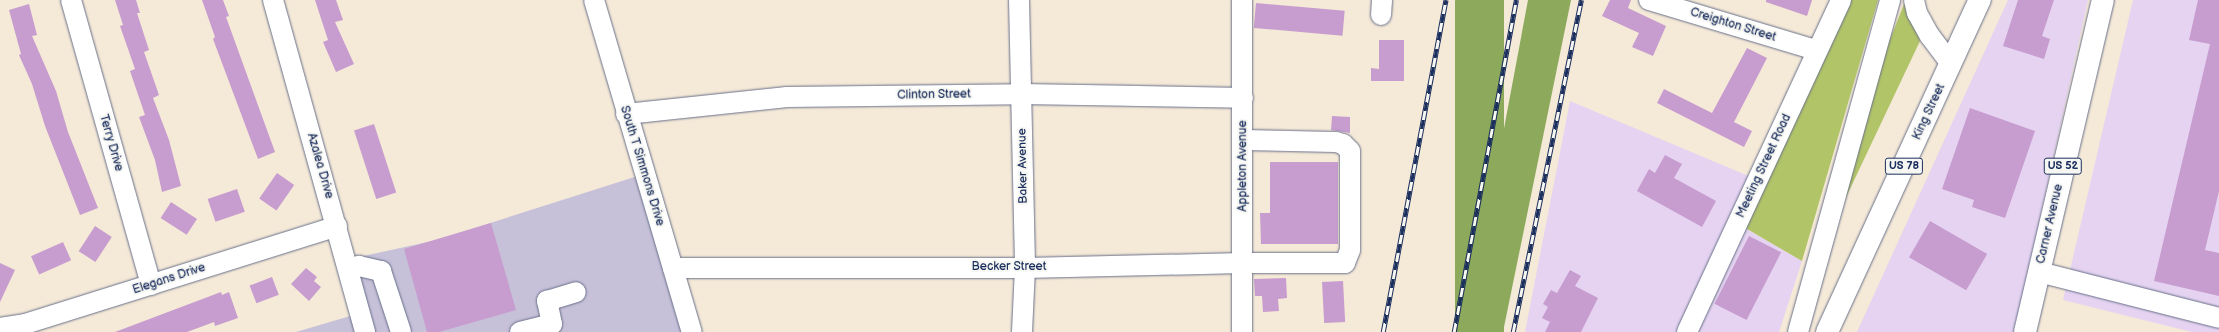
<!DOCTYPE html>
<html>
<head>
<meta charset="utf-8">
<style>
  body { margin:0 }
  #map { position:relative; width:2219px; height:332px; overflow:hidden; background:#f5e9d8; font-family:"Balsamiq Sans",sans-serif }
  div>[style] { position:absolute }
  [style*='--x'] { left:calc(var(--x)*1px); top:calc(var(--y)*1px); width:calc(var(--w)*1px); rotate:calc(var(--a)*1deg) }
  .built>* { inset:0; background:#e5d3f1 }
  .industrial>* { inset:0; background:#c7c0d9 }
  .green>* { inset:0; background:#b2c468 }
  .forest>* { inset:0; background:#8daa5c; transform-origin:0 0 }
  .building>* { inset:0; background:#c79ccf; transform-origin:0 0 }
  .roads { filter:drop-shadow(0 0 1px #677089) drop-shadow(0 0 1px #677089) }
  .minor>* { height:20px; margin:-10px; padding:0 10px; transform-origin:10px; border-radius:10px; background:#fff }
  .major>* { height:22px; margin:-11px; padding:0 11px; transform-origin:11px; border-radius:11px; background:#fff }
  .rail>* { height:4.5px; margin-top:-2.25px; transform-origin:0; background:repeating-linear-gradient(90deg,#f6f6f2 0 9px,#1b2f5e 0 18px); box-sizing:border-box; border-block:1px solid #1b2f5e }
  span { translate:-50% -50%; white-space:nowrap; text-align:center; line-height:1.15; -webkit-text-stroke:4px #f6f6f2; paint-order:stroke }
  .shield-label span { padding:1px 3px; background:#f6f6f2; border:1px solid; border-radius:3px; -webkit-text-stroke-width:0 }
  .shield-label { font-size:11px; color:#1b2f5e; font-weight:700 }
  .street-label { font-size:12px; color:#1b2f5e }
</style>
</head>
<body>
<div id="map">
  <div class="built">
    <i style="clip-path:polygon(2008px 0,2088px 0,2015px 332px,1857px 332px)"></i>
    <i style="clip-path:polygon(2133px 0,2219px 0,2219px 332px,2192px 332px,2063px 300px)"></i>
    <i style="clip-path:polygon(1570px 101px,1758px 180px,1738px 224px,1802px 261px,1779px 332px,1525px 332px)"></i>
  </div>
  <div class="industrial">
    <i style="clip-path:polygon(644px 174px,692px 332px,365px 332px,345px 260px,437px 240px)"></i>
    <i style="clip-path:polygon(357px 314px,363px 332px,296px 332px)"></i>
  </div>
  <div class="green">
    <i style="clip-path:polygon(1850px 0,1878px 0,1802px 261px,1742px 226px)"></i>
    <i style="clip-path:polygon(1904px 4px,1912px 14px,1920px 41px,1840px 210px,1881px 62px)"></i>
  </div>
  <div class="forest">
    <i style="left:1455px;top:0;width:49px;height:338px"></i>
    <i style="clip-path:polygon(1528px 0,1571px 0,1503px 332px,1466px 332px)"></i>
  </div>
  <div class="building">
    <i style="clip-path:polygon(115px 0,136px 0,140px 13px,137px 13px,149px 50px,144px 52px,159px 95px,153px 98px,169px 140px,181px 186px,162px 192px,155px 160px,139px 117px,145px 115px,130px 71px,135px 69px,120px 26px,123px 25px)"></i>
    <i style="clip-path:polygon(202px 0,223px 0,229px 16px,226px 17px,275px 152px,258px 159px,213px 39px,215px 37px)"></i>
    <i style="clip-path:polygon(315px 0,336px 0,343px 20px,335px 22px,354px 64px,336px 72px,323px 42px,328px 40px)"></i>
    <i style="clip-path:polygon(1610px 0,1631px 0,1628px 8px,1666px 26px,1653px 56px,1632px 47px,1639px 33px,1602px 16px)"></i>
    <i style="clip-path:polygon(1766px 0,1812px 0,1807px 16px,1766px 2px)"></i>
    <i style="clip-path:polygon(2018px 0,2054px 0,2042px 36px,2050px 39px,2044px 59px,2003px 46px)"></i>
    <i style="clip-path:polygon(2198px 0,2219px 0,2219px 191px,2205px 250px,2219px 253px,2219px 296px,2154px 281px,2210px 44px,2189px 40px)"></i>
    <i style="left:1256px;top:3px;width:89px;height:25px;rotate:5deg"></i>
    <i style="clip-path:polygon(29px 4px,37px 35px,32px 36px,56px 91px,68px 132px,98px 208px,80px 215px,45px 126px,32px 84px,19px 55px,21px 54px,9px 10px)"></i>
    <i style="clip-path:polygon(1379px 40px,1404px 40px,1404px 81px,1371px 81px,1371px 68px,1379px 69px)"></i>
    <i style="clip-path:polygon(1747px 48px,1767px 58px,1734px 122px,1752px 131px,1744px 147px,1657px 103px,1664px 89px,1712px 113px)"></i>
    <i style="clip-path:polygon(1970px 108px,2035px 131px,2005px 218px,1972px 207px,1974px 200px,1942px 189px)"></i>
    <i style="clip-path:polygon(1332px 116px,1350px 117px,1350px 133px,1331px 130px)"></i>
    <i style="left:374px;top:124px;width:72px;height:21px;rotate:72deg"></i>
    <i style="clip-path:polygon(1665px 155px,1682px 164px,1674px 178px,1716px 201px,1702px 227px,1637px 191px,1649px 169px,1655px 173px)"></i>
    <i style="clip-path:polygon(1270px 162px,1338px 162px,1338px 244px,1261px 244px,1260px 213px,1270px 213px)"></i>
    <i style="left:277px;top:173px;width:21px;height:31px;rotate:35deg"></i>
    <i style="left:237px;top:189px;width:24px;height:31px;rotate:71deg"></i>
    <i style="left:171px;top:202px;width:31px;height:19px;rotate:33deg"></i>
    <i style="left:1930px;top:221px;width:66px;height:42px;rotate:30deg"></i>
    <i style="clip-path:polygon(491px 223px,516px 310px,439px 332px,427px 332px,404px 249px)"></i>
    <i style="left:95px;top:226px;width:20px;height:30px;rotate:33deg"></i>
    <i style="left:1749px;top:236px;width:36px;height:76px;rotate:27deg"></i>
    <i style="left:63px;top:242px;width:20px;height:35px;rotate:66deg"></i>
    <i style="clip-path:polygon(0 263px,15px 270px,0 302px)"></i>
    <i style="clip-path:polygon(306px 268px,317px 277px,314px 281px,321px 287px,309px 301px,291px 284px)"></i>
    <i style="clip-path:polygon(1570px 270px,1581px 276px,1575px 286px,1598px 298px,1581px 332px,1545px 332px,1550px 322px,1542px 318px,1548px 307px,1543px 304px,1551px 290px,1557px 293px)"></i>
    <i style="left:272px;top:277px;width:19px;height:24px;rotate:69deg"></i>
    <i style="clip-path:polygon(1286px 278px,1287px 298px,1278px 299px,1279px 311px,1263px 312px,1262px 296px,1255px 296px,1254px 279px)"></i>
    <i style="left:1343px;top:281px;width:41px;height:21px;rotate:87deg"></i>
    <i style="clip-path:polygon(221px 292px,222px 295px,229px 292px,238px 318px,215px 326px,214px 322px,187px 332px,115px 332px)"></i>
  </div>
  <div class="roads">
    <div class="minor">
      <i style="--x:71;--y:0;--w:296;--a:74.3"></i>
      <i style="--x:273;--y:0;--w:345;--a:74.5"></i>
      <i style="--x:594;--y:0;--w:346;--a:73.6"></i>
      <i style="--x:1019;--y:0;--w:268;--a:88.7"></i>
      <i style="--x:1025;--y:268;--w:64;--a:92.7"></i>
      <i style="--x:1649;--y:0;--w:174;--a:16.7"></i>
      <i style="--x:1914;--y:0;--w:13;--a:77"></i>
      <i style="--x:1917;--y:13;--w:26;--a:61"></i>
      <i style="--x:1930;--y:36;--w:35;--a:53"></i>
      <i style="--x:1381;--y:15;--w:15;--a:-86"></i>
      <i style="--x:626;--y:114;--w:162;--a:-6"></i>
      <i style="--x:787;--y:97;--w:234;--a:-0.7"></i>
      <i style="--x:1021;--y:94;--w:222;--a:1"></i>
      <i style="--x:673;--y:268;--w:352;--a:0"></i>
      <i style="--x:1025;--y:268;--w:218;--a:-1.3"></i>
      <i style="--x:1243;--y:263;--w:102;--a:0"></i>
      <i style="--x:1345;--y:263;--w:14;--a:-69"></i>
      <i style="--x:1350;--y:250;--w:99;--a:-90"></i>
      <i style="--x:1350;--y:151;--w:10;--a:-135"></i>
      <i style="--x:1343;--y:144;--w:7;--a:-164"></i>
      <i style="--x:1336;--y:142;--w:93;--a:-178.8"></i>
      <i style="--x:349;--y:270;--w:11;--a:-22"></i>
      <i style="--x:359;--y:266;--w:23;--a:13"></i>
      <i style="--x:381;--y:271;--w:64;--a:71.8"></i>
      <i style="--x:2039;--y:272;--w:186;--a:14.3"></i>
      <i style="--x:0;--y:328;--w:25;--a:-9"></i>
      <i style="--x:25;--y:324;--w:327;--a:-17.4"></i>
      <i style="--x:520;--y:332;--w:33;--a:-14"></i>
      <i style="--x:552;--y:324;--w:24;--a:-102"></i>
      <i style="--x:547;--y:301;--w:30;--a:-17"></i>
      <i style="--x:1242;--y:332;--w:332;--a:-90"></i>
      <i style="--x:1687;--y:332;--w:366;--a:-65.1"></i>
      <i style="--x:1798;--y:332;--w:345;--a:-74.5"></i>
    </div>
    <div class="major">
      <i style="--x:1827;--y:332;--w:366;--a:-65.3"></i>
      <i style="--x:2025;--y:332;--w:341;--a:-76.8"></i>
    </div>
  </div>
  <div class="rail">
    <i style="--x:1383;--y:332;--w:338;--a:-79.3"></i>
    <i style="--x:1454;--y:332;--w:338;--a:-79.4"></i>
    <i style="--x:1513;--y:332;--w:339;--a:-78.4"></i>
  </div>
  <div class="shield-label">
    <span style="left:1904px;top:166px">US 78</span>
    <span style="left:2063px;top:166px">US 52</span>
  </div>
  <div class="street-label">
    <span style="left:1733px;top:25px;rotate:17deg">Creighton Street</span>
    <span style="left:934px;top:95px;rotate:-1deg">Clinton Street</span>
    <span style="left:1929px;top:112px;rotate:-65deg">King Street</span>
    <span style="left:111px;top:143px;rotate:74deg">Terry Drive</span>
    <span style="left:320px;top:166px;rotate:74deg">Azalea Drive</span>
    <span style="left:642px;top:166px;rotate:73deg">South T Simmons Drive</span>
    <span style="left:1023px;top:166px;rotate:-91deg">Baker Avenue</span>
    <span style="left:1243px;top:166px;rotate:-90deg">Appleton Avenue</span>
    <span style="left:1764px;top:166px;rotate:-65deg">Meeting Street Road</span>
    <span style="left:2050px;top:224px;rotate:-77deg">Carner Avenue</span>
    <span style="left:1009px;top:267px">Becker Street</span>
    <span style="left:169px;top:279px;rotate:-18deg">Elegans Drive</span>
  </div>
</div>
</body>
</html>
